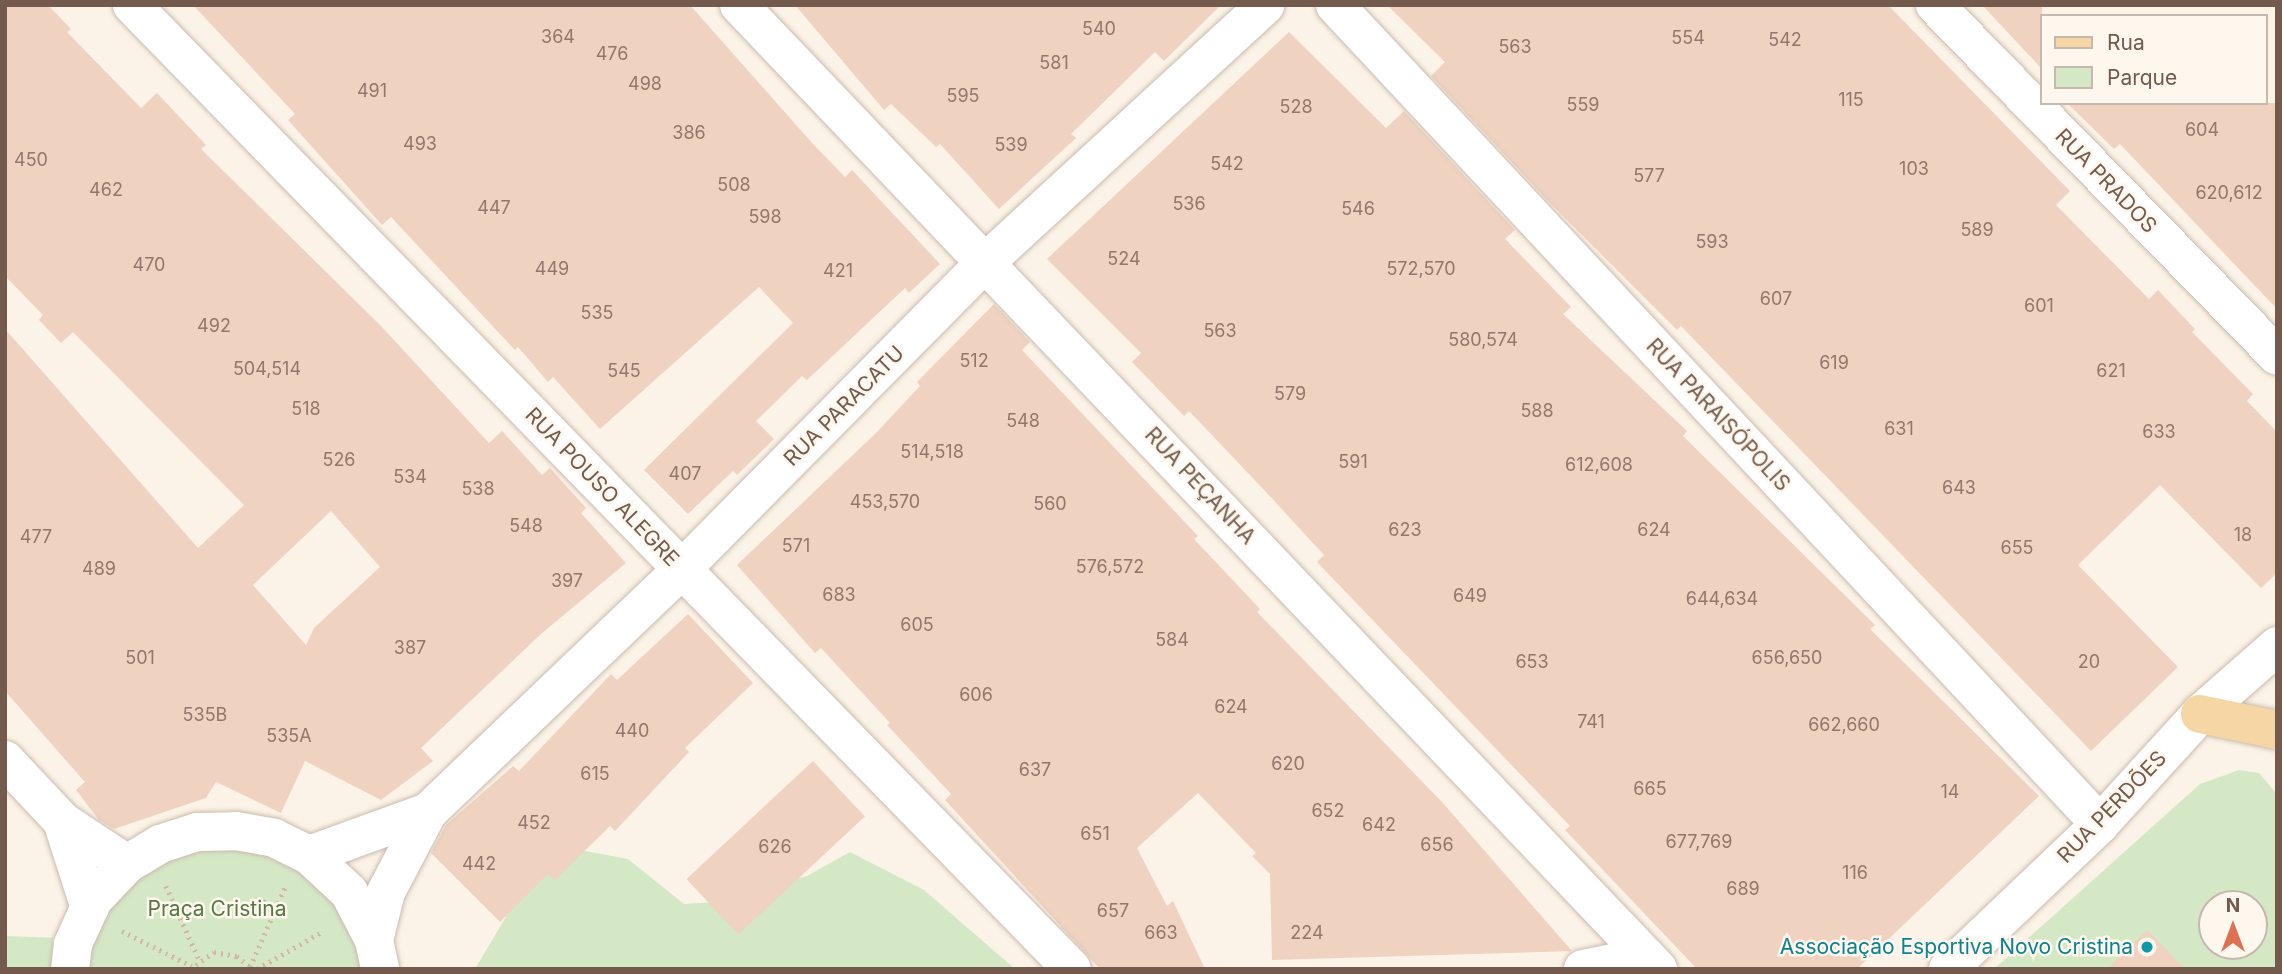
<!DOCTYPE html>
<html>
<head>
<meta charset="utf-8">
<style>
  body { margin:0 }
  #map { position:relative; width:2282px; height:974px; overflow:hidden; background:#fbf3e7; font-family:Inter,sans-serif }
  div>[style] { position:absolute }
  [style*='--x'] { left:calc(var(--x)*1px); top:calc(var(--y)*1px); width:calc(var(--w)*1px); rotate:calc(var(--a)*1deg) }
  .green>* { inset:0; background:#d4e8c6; transform-origin:0 0 }
  .building>* { inset:0; background:#efd2c0; transform-origin:0 0 }
  .path>* { height:4.5px; margin-top:-2.25px; transform-origin:0; background:repeating-linear-gradient(90deg,#d4b6a3 0 2px,transparent 0 7px) }
  .roads { filter:drop-shadow(0 0 2px #ccbbae) drop-shadow(0 0 2px #ccbbae) }
  .minor>* { height:38px; margin:-19px; padding:0 19px; transform-origin:19px; border-radius:19px; background:#fff }
  .major>* { height:38px; margin:-19px; padding:0 19px; transform-origin:19px; border-radius:19px; background:#f5d6a4 }
  .trees>* { width:20px; height:20px; margin:-10px; border-radius:50%; background:#a0af8e }
  .dots>* { width:19px; height:19px; translate:-50% -50%; box-sizing:border-box; border:4px solid #fef7ed; border-radius:50% }
  span { translate:-50% -50%; white-space:nowrap; text-align:center; line-height:1.15; -webkit-text-stroke:5px #fef7ed; paint-order:stroke }
  .number-label { font-size:18px; color:#92786a }
  .number-label span { -webkit-text-stroke-width:0 }
  .street-label { font-size:21px; color:#735a4d }
  .park-label { font-size:21px; color:#557845 }
  .culture-label { font-size:21px; color:#0d838f }
  .right { translate:-100% -50%; text-align:right }
  .frame { position:absolute; inset:0; border:7px solid #735a4d; pointer-events:none }
  .legend { position:absolute; left:2040px; top:14px; width:228px; height:91px; box-sizing:border-box; background:#fef7ed; border:2px solid #c6b8ad; margin:0; padding:9px 12px; list-style:none; font-size:21px; color:#735a4d }
  .legend li { display:flex; align-items:center; gap:14px; height:35px }
  .legend b { width:35px; border:2px solid #c6b8ad }
  .north { position:absolute; left:2198px; top:890px; width:70px; height:70px; box-sizing:border-box; background:#fef7ed; border:2px solid #c6b8ad; border-radius:50%; rotate:0deg; font-size:19px; font-weight:700; line-height:28px; text-align:center; color:#735a4d }
  .north::after { content:''; display:block; margin:auto; width:24px; height:32px; background:#dd7154; clip-path:polygon(50% 0,100% 100%,50% 72%,0 100%) }
</style>
</head>
<body>
<div id="map">
  <div class="green">
    <i style="clip-path:polygon(evenodd,2239px 770px,2259px 773px,2277px 794px,2277px 969px,1994px 969px,2200px 784px,2239px 770px,2212px 904px,2254px 904px,2254px 946px,2212px 946px,2212px 904px)"></i>
    <i style="clip-path:polygon(549px 844px,628px 859px,684px 904px,715px 902px,807px 876px,850px 852px,924px 890px,1015px 969px,475px 969px)"></i>
    <i style="clip-path:polygon(216px 848px,258px 852px,301px 870px,336px 900px,365px 969px,84px 969px,88px 946px,107px 908px,137px 878px,174px 857px)"></i>
    <i style="left:5px;top:936px;width:48px;height:33px;rotate:2deg"></i>
  </div>
  <div class="building">
    <i style="clip-path:polygon(evenodd,5px 5px,48px 5px,71px 29px,67px 32px,141px 108px,157px 93px,206px 145px,201px 149px,381px 326px,489px 443px,502px 431px,542px 475px,550px 468px,586px 508px,581px 513px,626px 563px,541px 634px,421px 748px,433px 761px,381px 800px,305px 761px,281px 813px,216px 782px,206px 798px,114px 829px,99px 820px,76px 790px,85px 782px,5px 691px,5px 329px,198px 548px,244px 505px,73px 332px,61px 343px,39px 320px,43px 315px,5px 276px,5px 5px,331px 511px,380px 567px,314px 628px,306px 645px,253px 585px,331px 511px)"></i>
    <i style="clip-path:polygon(193px 5px,690px 5px,813px 144px,845px 177px,852px 170px,940px 264px,909px 293px,905px 288px,807px 380px,802px 376px,756px 421px,774px 439px,737px 475px,733px 471px,688px 514px,644px 470px,793px 323px,759px 287px,600px 429px,553px 377px,548px 382px,518px 347px,515px 350px,391px 217px,382px 225px,288px 120px,295px 114px)"></i>
    <i style="clip-path:polygon(795px 5px,1221px 5px,1164px 61px,1155px 52px,1071px 134px,1076px 138px,999px 209px,940px 144px,936px 147px,891px 104px,884px 110px)"></i>
    <i style="clip-path:polygon(1387px 5px,1888px 5px,2070px 191px,2056px 205px,2149px 299px,2158px 290px,2195px 329px,2192px 332px,2253px 394px,2247px 401px,2277px 432px,2277px 573px,2261px 588px,2160px 485px,2078px 565px,2178px 667px,2091px 751px,1681px 326px,1677px 330px,1546px 199px,1431px 76px,1445px 62px)"></i>
    <i style="clip-path:polygon(1982px 5px,2042px 5px,2042px 69px)"></i>
    <i style="clip-path:polygon(1289px 32px,1386px 128px,1404px 111px,1515px 230px,1505px 239px,1571px 307px,1563px 314px,1687px 431px,1683px 436px,1875px 625px,1870px 629px,2039px 796px,1857px 969px,1697px 969px,1565px 830px,1570px 826px,1317px 562px,1324px 555px,1266px 492px,1189px 411px,1184px 416px,1132px 362px,1141px 353px,1047px 259px)"></i>
    <i style="clip-path:polygon(2067px 103px,2277px 103px,2277px 309px,2120px 144px,2114px 149px)"></i>
    <i style="clip-path:polygon(994px 304px,1030px 342px,1022px 350px,1198px 536px,1194px 539px,1260px 609px,1257px 612px,1442px 802px,1572px 951px,1272px 960px,1270px 874px,1252px 856px,1256px 853px,1198px 793px,1137px 848px,1167px 906px,1173px 901px,1205px 969px,1100px 969px,945px 800px,951px 794px,887px 725px,890px 723px,821px 648px,815px 653px,737px 565px,876px 433px,920px 386px,917px 382px)"></i>
    <i style="clip-path:polygon(688px 614px,753px 683px,685px 748px,689px 752px,615px 831px,610px 826px,554px 881px,548px 874px,500px 922px,431px 853px,446px 825px,513px 766px,519px 771px,611px 674px,617px 680px)"></i>
    <i style="left:813px;top:761px;width:76px;height:173px;rotate:47deg"></i>
    <i style="clip-path:polygon(2147px 930px,2185px 969px,2107px 969px)"></i>
  </div>
  <div class="path">
    <i style="--x:166;--y:886;--w:80;--a:65.7"></i>
    <i style="--x:122;--y:931;--w:78;--a:26.6"></i>
    <i style="--x:250;--y:967;--w:87;--a:-66.4"></i>
    <i style="--x:190;--y:969;--w:29;--a:-35"></i>
    <i style="--x:214;--y:952;--w:23;--a:10"></i>
    <i style="--x:237;--y:956;--w:18;--a:41"></i>
    <i style="--x:257;--y:969;--w:76;--a:-29.9"></i>
  </div>
  <div class="roads">
    <div class="minor">
      <i style="--x:132;--y:5;--w:1346;--a:45.72"></i>
      <i style="--x:739;--y:5;--w:1332;--a:46.37"></i>
      <i style="--x:1335;--y:5;--w:1121;--a:46.95"></i>
      <i style="--x:1935;--y:5;--w:490;--a:45.7"></i>
      <i style="--x:5;--y:760;--w:83;--a:46.9"></i>
      <i style="--x:62;--y:821;--w:78;--a:33.5"></i>
      <i style="--x:62;--y:821;--w:91;--a:72.2"></i>
      <i style="--x:309;--y:855;--w:127;--a:-19.9"></i>
      <i style="--x:374;--y:940;--w:49;--a:-76"></i>
      <i style="--x:386;--y:892;--w:90;--a:-62.3"></i>
      <i style="--x:428;--y:812;--w:352;--a:-43.7"></i>
      <i style="--x:682;--y:569;--w:433;--a:-45.3"></i>
      <i style="--x:987;--y:261;--w:378;--a:-42.6"></i>
      <i style="--x:70;--y:969;--w:25;--a:-83"></i>
      <i style="--x:73;--y:944;--w:48;--a:-65.6"></i>
      <i style="--x:93;--y:900;--w:50;--a:-46.6"></i>
      <i style="--x:127;--y:864;--w:39;--a:-31"></i>
      <i style="--x:160;--y:844;--w:39;--a:-18"></i>
      <i style="--x:197;--y:832;--w:39;--a:-1"></i>
      <i style="--x:236;--y:831;--w:39;--a:10"></i>
      <i style="--x:274;--y:838;--w:39;--a:26"></i>
      <i style="--x:309;--y:855;--w:54;--a:42.8"></i>
      <i style="--x:349;--y:892;--w:54;--a:62.5"></i>
      <i style="--x:374;--y:940;--w:30;--a:78"></i>
      <i style="--x:1583;--y:969;--w:64;--a:-11.7"></i>
      <i style="--x:1948;--y:969;--w:210;--a:-43.6"></i>
      <i style="--x:2100;--y:824;--w:149;--a:-47.7"></i>
      <i style="--x:2200;--y:714;--w:103;--a:-41.4"></i>
    </div>
    <div class="major">
      <i style="--x:2200;--y:714;--w:79;--a:11.7"></i>
    </div>
  </div>
  <div class="trees">
    <i style="left:259px;top:908px"></i>
  </div>
  <div class="dots">
    <i style="left:2147px;top:947px;background:#0f9aa8"></i>
  </div>
  <div class="number-label">
    <span style="left:1099px;top:29px">540</span>
    <span style="left:558px;top:37px">364</span>
    <span style="left:1688px;top:38px">554</span>
    <span style="left:1785px;top:40px">542</span>
    <span style="left:1515px;top:47px">563</span>
    <span style="left:612px;top:54px">476</span>
    <span style="left:1054px;top:63px">581</span>
    <span style="left:645px;top:84px">498</span>
    <span style="left:372px;top:91px">491</span>
    <span style="left:963px;top:96px">595</span>
    <span style="left:1851px;top:100px">115</span>
    <span style="left:1583px;top:105px">559</span>
    <span style="left:1296px;top:107px">528</span>
    <span style="left:2202px;top:130px">604</span>
    <span style="left:689px;top:133px">386</span>
    <span style="left:420px;top:144px">493</span>
    <span style="left:1011px;top:145px">539</span>
    <span style="left:31px;top:160px">450</span>
    <span style="left:1227px;top:164px">542</span>
    <span style="left:1914px;top:169px">103</span>
    <span style="left:1649px;top:176px">577</span>
    <span style="left:734px;top:185px">508</span>
    <span style="left:106px;top:190px">462</span>
    <span style="left:2229px;top:193px">620,612</span>
    <span style="left:1189px;top:204px">536</span>
    <span style="left:494px;top:208px">447</span>
    <span style="left:1358px;top:209px">546</span>
    <span style="left:765px;top:217px">598</span>
    <span style="left:1977px;top:230px">589</span>
    <span style="left:1712px;top:242px">593</span>
    <span style="left:1124px;top:259px">524</span>
    <span style="left:149px;top:265px">470</span>
    <span style="left:552px;top:269px">449</span>
    <span style="left:1421px;top:269px">572,570</span>
    <span style="left:838px;top:271px">421</span>
    <span style="left:1776px;top:299px">607</span>
    <span style="left:2039px;top:306px">601</span>
    <span style="left:597px;top:313px">535</span>
    <span style="left:214px;top:326px">492</span>
    <span style="left:1220px;top:331px">563</span>
    <span style="left:1483px;top:340px">580,574</span>
    <span style="left:974px;top:361px">512</span>
    <span style="left:1834px;top:363px">619</span>
    <span style="left:267px;top:369px">504,514</span>
    <span style="left:624px;top:371px">545</span>
    <span style="left:2111px;top:371px">621</span>
    <span style="left:1290px;top:394px">579</span>
    <span style="left:306px;top:409px">518</span>
    <span style="left:1537px;top:411px">588</span>
    <span style="left:1023px;top:421px">548</span>
    <span style="left:1899px;top:429px">631</span>
    <span style="left:2159px;top:432px">633</span>
    <span style="left:932px;top:452px">514,518</span>
    <span style="left:339px;top:460px">526</span>
    <span style="left:1353px;top:462px">591</span>
    <span style="left:1599px;top:465px">612,608</span>
    <span style="left:685px;top:474px">407</span>
    <span style="left:410px;top:477px">534</span>
    <span style="left:1959px;top:488px">643</span>
    <span style="left:478px;top:489px">538</span>
    <span style="left:885px;top:502px">453,570</span>
    <span style="left:1050px;top:504px">560</span>
    <span style="left:526px;top:526px">548</span>
    <span style="left:1405px;top:530px">623</span>
    <span style="left:1654px;top:530px">624</span>
    <span style="left:2243px;top:535px">18</span>
    <span style="left:36px;top:537px">477</span>
    <span style="left:796px;top:546px">571</span>
    <span style="left:2017px;top:548px">655</span>
    <span style="left:1110px;top:567px">576,572</span>
    <span style="left:99px;top:569px">489</span>
    <span style="left:567px;top:581px">397</span>
    <span style="left:839px;top:595px">683</span>
    <span style="left:1470px;top:596px">649</span>
    <span style="left:1722px;top:599px">644,634</span>
    <span style="left:917px;top:625px">605</span>
    <span style="left:1172px;top:640px">584</span>
    <span style="left:410px;top:648px">387</span>
    <span style="left:140px;top:658px">501</span>
    <span style="left:1787px;top:658px">656,650</span>
    <span style="left:1532px;top:662px">653</span>
    <span style="left:2089px;top:662px">20</span>
    <span style="left:976px;top:695px">606</span>
    <span style="left:1231px;top:707px">624</span>
    <span style="left:205px;top:715px">535B</span>
    <span style="left:1591px;top:722px">741</span>
    <span style="left:1844px;top:725px">662,660</span>
    <span style="left:632px;top:731px">440</span>
    <span style="left:289px;top:736px">535A</span>
    <span style="left:1288px;top:764px">620</span>
    <span style="left:1035px;top:770px">637</span>
    <span style="left:595px;top:774px">615</span>
    <span style="left:1650px;top:789px">665</span>
    <span style="left:1950px;top:792px">14</span>
    <span style="left:1328px;top:811px">652</span>
    <span style="left:534px;top:823px">452</span>
    <span style="left:1379px;top:825px">642</span>
    <span style="left:1095px;top:834px">651</span>
    <span style="left:1699px;top:842px">677,769</span>
    <span style="left:1437px;top:845px">656</span>
    <span style="left:775px;top:847px">626</span>
    <span style="left:479px;top:864px">442</span>
    <span style="left:1855px;top:873px">116</span>
    <span style="left:1743px;top:889px">689</span>
    <span style="left:1113px;top:911px">657</span>
    <span style="left:1161px;top:933px">663</span>
    <span style="left:1307px;top:933px">224</span>
  </div>
  <div class="street-label">
    <span style="left:2106px;top:181px;rotate:46deg">RUA PRADOS</span>
    <span style="left:844px;top:406px;rotate:-45deg">RUA PARACATU</span>
    <span style="left:1718px;top:415px;rotate:47deg">RUA PARAISÓPOLIS</span>
    <span style="left:1200px;top:486px;rotate:47deg">RUA PEÇANHA</span>
    <span style="left:602px;top:487px;rotate:46deg">RUA POUSO ALEGRE</span>
    <span style="left:2112px;top:807px;rotate:-46deg">RUA PERDÕES</span>
  </div>
  <div class="park-label">
    <span style="left:217px;top:909px">Praça Cristina</span>
  </div>
  <div class="culture-label">
    <span class="right" style="left:2133px;top:947px">Associação Esportiva Novo Cristina</span>
  </div>
  <div class="frame"></div>
  <ul class="legend">
  <li><b style="height:9px;background:#f5d6a4"></b>Rua</li>
  <li><b style="height:19px;background:#d4e8c6"></b>Parque</li>
  </ul>
  <div class="north">N</div>
</div>
</body>
</html>
